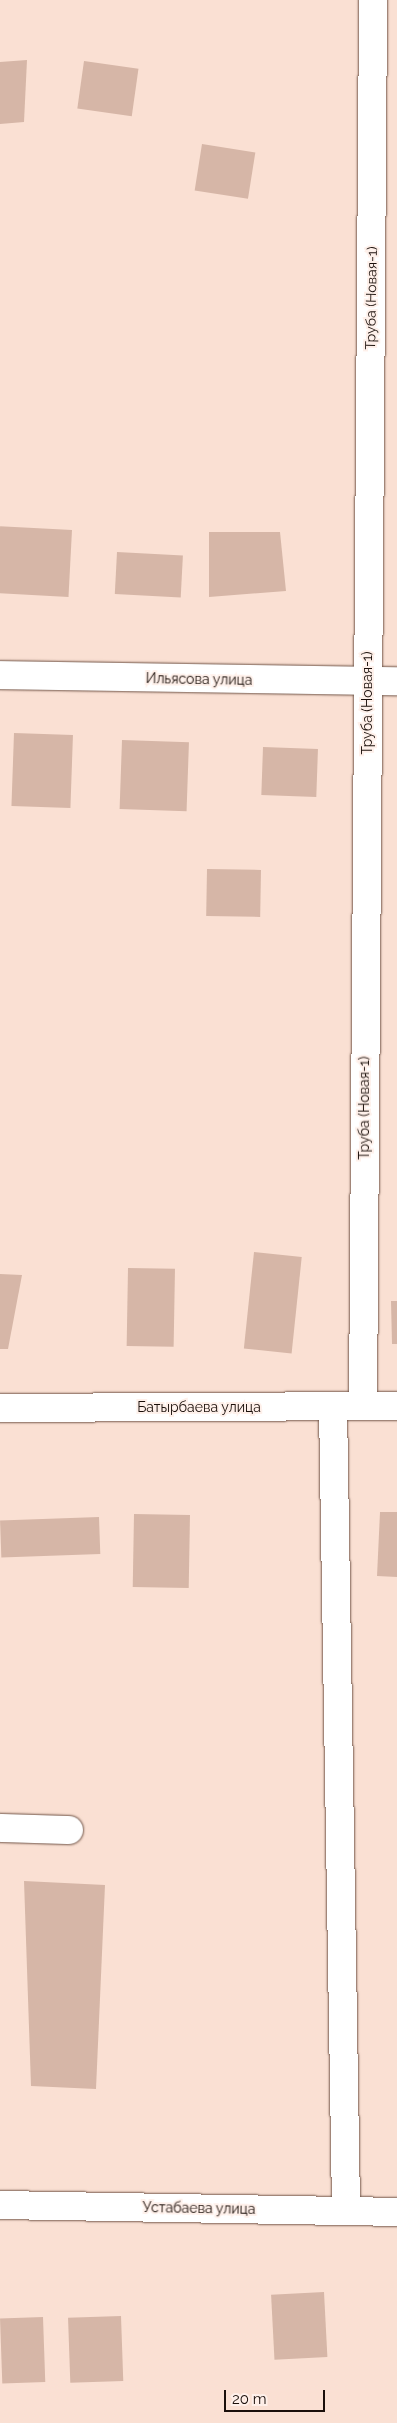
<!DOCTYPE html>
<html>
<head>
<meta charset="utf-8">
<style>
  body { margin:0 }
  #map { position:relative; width:397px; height:2423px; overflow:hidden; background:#fae0d3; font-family:Raleway,sans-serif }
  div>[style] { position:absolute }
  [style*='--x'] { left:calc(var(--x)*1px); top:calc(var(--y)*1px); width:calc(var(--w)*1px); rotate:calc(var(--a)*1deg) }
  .building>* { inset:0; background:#d6b6a7; transform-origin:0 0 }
  .roads { filter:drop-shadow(0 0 1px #715548) drop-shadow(0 0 1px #715548) }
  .minor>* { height:28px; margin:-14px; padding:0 14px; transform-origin:14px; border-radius:14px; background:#fff }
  span { translate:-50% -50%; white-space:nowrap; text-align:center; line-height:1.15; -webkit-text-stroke:4px #fef0ea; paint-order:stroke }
  .street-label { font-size:14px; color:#1a0f0a }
  .scale { position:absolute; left:224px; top:2390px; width:101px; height:22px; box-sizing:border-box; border:2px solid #1a0f0a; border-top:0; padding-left:6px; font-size:15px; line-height:18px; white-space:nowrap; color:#1a0f0a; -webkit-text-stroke:4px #fef0ea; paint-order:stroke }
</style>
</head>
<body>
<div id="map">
  <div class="building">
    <i style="clip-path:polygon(27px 60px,24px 122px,0 124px,0 62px)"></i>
    <i style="left:84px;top:61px;width:55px;height:48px;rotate:8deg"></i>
    <i style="left:202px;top:144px;width:54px;height:47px;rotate:9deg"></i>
    <i style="left:72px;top:530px;width:67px;height:72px;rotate:93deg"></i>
    <i style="clip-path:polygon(209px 532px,280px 532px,286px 591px,209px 597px)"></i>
    <i style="left:117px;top:552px;width:66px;height:42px;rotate:3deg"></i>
    <i style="left:14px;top:733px;width:59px;height:73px;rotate:2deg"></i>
    <i style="left:122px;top:740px;width:67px;height:69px;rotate:2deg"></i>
    <i style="left:263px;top:747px;width:55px;height:48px;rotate:2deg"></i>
    <i style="left:207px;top:869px;width:54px;height:47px;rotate:1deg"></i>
    <i style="left:254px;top:1252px;width:48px;height:97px;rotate:6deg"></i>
    <i style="left:128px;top:1268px;width:47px;height:78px;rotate:1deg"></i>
    <i style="clip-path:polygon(0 1274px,22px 1275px,8px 1349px,0 1349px)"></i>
    <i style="clip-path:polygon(391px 1301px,397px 1301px,397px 1344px,392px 1344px)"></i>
    <i style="clip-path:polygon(380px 1512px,397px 1512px,397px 1577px,377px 1576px)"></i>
    <i style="left:134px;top:1514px;width:56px;height:73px;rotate:1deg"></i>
    <i style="left:99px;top:1517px;width:37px;height:99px;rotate:88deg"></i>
    <i style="clip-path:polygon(24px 1881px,105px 1885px,96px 2089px,31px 2086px)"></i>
    <i style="left:324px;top:2292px;width:65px;height:53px;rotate:87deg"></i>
    <i style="left:121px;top:2316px;width:65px;height:53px;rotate:88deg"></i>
    <i style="left:43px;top:2317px;width:65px;height:43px;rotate:88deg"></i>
  </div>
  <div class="roads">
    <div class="minor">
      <i style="--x:0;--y:675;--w:397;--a:0.9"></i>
      <i style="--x:333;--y:1406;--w:804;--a:89.07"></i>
      <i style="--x:363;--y:1406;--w:1406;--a:-89.59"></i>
      <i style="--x:0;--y:1408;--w:397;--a:-0.3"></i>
      <i style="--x:0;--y:1828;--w:69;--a:1.7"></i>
      <i style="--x:0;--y:2205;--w:397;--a:1"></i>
    </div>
  </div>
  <div class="street-label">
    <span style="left:371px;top:298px;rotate:-89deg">Труба (Новая-1)</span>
    <span style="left:199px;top:679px;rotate:1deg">Ильясова улица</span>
    <span style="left:367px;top:703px;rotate:-90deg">Труба (Новая-1)</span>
    <span style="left:364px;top:1108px;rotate:-90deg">Труба (Новая-1)</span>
    <span style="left:199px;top:1407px">Батырбаева улица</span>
    <span style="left:199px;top:2208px;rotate:1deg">Устабаева улица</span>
  </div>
  <div class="scale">20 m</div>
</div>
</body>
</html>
